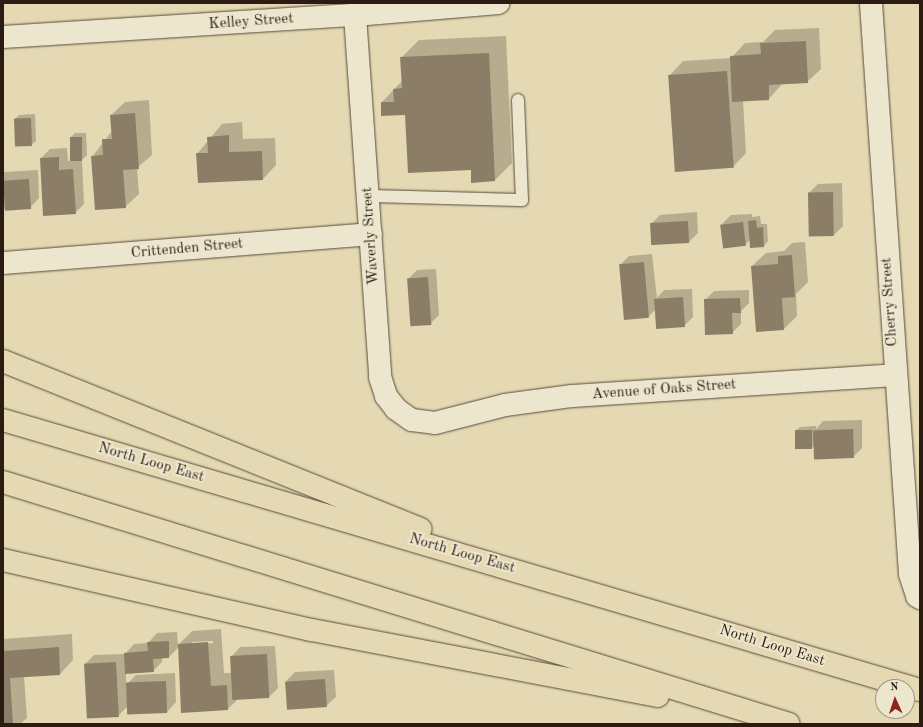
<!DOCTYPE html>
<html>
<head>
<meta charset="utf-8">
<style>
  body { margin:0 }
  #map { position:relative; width:923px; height:727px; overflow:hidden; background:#e4d9b3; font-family:"Old Standard TT",serif }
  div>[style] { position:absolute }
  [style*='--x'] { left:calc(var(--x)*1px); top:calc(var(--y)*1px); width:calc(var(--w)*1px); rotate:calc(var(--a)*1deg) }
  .shadow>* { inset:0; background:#0003 }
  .building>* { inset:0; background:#8c7e66; transform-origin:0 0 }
  .roads { filter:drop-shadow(0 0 1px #5a4a3a) drop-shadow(0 0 1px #5a4a3a) }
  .service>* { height:12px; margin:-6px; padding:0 6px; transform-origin:6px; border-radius:6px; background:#ede6ce }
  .minor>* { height:22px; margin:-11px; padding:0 11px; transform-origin:11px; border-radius:11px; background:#ede6ce }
  .secondary>* { height:22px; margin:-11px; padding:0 11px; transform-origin:11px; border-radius:11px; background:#ede6ce }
  .motorway>* { height:22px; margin:-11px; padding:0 11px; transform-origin:11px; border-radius:11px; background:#e4d9b3 }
  span { translate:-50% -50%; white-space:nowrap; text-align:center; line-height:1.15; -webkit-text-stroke:4px #ede6ce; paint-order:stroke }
  .street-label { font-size:15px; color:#2c1b12 }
  .frame { position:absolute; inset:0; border:4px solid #2c1b12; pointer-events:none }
  .north { position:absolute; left:875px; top:679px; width:40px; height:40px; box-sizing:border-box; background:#ede6ce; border:1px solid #a09583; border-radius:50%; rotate:357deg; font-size:11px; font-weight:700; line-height:16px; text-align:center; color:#2c1b12 }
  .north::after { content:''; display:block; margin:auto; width:14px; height:18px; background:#8f2418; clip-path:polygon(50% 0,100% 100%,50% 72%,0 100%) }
</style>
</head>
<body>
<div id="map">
  <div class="shadow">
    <i style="clip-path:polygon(819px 28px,821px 69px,807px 82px,782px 84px,769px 99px,743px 100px,746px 153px,733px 167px,670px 75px,683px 61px,731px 58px,745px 43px,763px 42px,775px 30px)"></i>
    <i style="clip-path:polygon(506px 36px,512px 163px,495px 180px,472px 169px,406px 114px,382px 102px,403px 80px,401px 58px,419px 40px)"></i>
    <i style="clip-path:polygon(149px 100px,152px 155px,137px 168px,139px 194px,125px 207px,92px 157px,112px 131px,111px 115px,125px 102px)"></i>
    <i style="clip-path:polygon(35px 114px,36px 141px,31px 145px,15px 119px,19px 115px)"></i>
    <i style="clip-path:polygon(242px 122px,243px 139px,275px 138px,276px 165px,263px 179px,197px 154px,222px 124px)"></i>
    <i style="clip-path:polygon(75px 133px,86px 133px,87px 155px,82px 160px,84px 204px,75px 213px,41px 158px,50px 149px,67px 148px,68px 161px,72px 161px,71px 137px)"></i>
    <i style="clip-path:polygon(38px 170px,39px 198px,30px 208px,3px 209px,3px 172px)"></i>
    <i style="clip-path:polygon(842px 183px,843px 226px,834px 235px,809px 193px,818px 184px)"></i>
    <i style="clip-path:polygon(697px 212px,698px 233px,689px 242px,652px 245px,651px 224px,660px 215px)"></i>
    <i style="clip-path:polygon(752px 214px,752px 217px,760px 216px,761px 224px,767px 224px,768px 241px,764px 246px,750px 240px,745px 245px,722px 224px,731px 215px)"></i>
    <i style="clip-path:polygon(805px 242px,808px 282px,796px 294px,797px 316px,784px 329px,752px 266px,766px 253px,784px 251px,792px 243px)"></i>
    <i style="clip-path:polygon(652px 254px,657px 298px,664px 290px,692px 289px,693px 317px,684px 326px,656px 309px,648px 317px,620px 265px,629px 256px)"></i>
    <i style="clip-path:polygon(436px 269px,439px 315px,430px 324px,408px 279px,417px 270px)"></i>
    <i style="clip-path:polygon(749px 290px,749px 303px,741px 311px,741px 324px,732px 333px,705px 300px,714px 291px)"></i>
    <i style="clip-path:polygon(862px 420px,862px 448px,853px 457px,815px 445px,812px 448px,796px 448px,796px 431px,800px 427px,816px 426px,816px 429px,823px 421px)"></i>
    <i style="clip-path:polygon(evenodd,221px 629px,224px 673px,232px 673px,231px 657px,240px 647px,275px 646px,278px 688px,269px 697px,239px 698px,228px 709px,179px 647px,169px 657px,162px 657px,162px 662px,153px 671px,126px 673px,126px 685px,136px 675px,175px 673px,176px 702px,167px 712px,129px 714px,128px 706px,118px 716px,85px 664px,94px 655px,125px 654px,134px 644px,148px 643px,157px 633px,177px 632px,178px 645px,192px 631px,221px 629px,213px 641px,213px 643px,192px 644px,192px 642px,213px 641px)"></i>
    <i style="clip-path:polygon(72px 634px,73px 660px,60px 674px,24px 676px,27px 718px,20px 724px,3px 724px,3px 639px)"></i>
    <i style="clip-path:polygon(334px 670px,336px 697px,326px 706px,286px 681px,295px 672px)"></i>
  </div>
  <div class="building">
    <i style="clip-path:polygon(806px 41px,808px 83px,769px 85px,769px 100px,732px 102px,730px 56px,761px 54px,760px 43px)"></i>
    <i style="clip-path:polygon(489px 53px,495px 181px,471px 183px,471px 170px,408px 173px,405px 115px,381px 116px,381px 102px,394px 102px,393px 89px,402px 88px,400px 57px)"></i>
    <i style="left:727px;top:71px;width:97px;height:59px;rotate:86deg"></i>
    <i style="clip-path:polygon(135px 113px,139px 169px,123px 170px,126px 208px,95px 210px,91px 156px,103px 155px,102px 139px,112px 139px,110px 115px)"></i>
    <i style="left:31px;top:118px;width:28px;height:17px;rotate:88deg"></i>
    <i style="clip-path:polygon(229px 135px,229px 152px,262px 151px,263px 180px,198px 183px,196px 153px,208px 153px,207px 137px)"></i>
    <i style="left:70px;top:137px;width:12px;height:24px"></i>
    <i style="clip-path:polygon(59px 157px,59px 170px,73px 169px,76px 214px,43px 216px,40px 158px)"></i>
    <i style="left:29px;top:179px;width:30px;height:26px;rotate:86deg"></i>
    <i style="left:833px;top:192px;width:44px;height:25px;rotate:89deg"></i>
    <i style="clip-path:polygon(756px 220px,757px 228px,763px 227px,764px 247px,750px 248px,748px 221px)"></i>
    <i style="left:688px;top:221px;width:22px;height:38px;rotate:87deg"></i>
    <i style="left:743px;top:222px;width:24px;height:23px;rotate:83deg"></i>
    <i style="clip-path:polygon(792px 255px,795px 297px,782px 298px,784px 330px,756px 332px,751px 266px,778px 264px,778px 256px)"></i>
    <i style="left:644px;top:262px;width:56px;height:25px;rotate:85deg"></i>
    <i style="left:428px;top:277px;width:48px;height:21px;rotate:86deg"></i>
    <i style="left:683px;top:297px;width:30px;height:29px;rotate:86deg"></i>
    <i style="clip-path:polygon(740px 298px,741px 313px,732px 313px,733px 334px,705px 335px,704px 299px)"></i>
    <i style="left:853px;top:429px;width:29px;height:40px;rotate:88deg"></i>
    <i style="left:812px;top:430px;width:19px;height:17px;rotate:90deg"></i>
    <i style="clip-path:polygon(169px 641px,169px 658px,153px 659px,154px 672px,125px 674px,124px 653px,148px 651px,147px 642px)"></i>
    <i style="clip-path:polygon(208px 642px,211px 686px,227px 685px,228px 710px,181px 713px,178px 644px)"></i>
    <i style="clip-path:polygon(59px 647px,60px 675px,10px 678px,13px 724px,3px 724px,3px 651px)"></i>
    <i style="left:267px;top:654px;width:44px;height:37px;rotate:87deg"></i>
    <i style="left:116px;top:662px;width:55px;height:32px;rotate:87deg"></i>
    <i style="left:325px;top:679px;width:28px;height:40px;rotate:86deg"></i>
    <i style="left:166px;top:681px;width:32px;height:40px;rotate:88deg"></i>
  </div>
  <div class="roads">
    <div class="service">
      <i style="--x:368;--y:196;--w:154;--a:1.5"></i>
      <i style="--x:522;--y:200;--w:100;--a:-92.3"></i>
    </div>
    <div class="minor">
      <i style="--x:871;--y:3;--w:572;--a:86.09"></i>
      <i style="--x:910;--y:574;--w:23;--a:72"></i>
      <i style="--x:917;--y:596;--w:4;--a:34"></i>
      <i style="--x:355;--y:15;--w:363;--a:86"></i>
      <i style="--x:380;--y:377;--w:20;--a:72"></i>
      <i style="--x:386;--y:396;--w:16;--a:52"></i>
      <i style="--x:396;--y:409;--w:19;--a:35"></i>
      <i style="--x:412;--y:420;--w:23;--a:7"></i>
      <i style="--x:435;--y:423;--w:72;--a:-14.4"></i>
      <i style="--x:505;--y:405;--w:68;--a:-7.7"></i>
      <i style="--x:572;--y:396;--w:324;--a:-3.7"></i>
      <i style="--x:3;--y:263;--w:369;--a:-4.5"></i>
    </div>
    <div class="secondary">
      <i style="--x:3;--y:37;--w:353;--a:-3.6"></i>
      <i style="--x:355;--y:15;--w:144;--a:-4.8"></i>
    </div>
    <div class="motorway">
      <i style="--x:3;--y:361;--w:450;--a:21.9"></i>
      <i style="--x:3;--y:420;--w:956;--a:16.41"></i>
      <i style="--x:3;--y:482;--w:822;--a:17.11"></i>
      <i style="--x:3;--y:560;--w:317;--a:12.8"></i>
      <i style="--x:312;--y:630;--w:352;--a:10.8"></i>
    </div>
  </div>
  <div class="street-label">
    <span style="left:251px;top:22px;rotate:-4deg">Kelley Street</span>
    <span style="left:371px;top:236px;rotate:-94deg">Waverly Street</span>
    <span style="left:187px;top:249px;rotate:-5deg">Crittenden Street</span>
    <span style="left:890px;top:302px;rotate:-94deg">Cherry Street</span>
    <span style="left:664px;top:390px;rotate:-4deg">Avenue of Oaks Street</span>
    <span style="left:151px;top:463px;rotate:16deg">North Loop East</span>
    <span style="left:462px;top:554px;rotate:16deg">North Loop East</span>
    <span style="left:772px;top:646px;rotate:17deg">North Loop East</span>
  </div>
  <div class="frame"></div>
  <div class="north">N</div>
</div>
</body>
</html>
